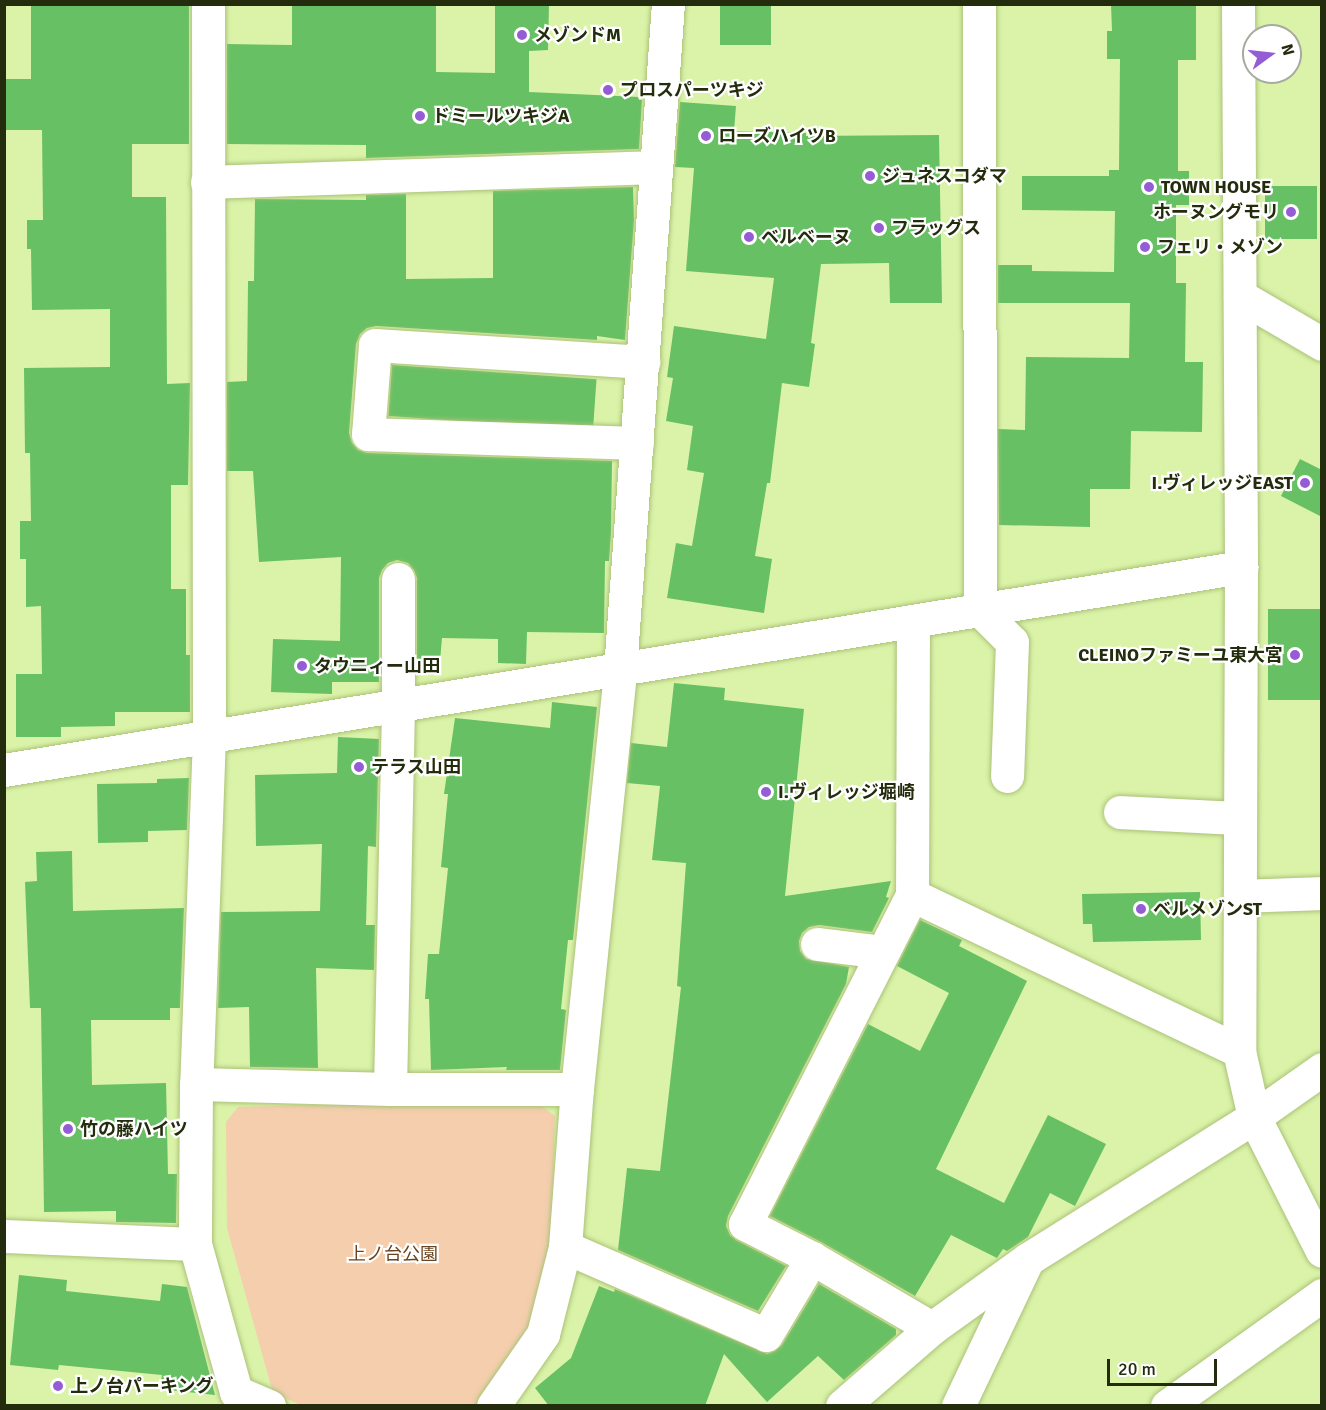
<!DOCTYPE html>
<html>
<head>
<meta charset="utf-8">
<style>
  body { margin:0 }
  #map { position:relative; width:1326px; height:1410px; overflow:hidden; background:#daf3a8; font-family:Signika,"Noto Sans JP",sans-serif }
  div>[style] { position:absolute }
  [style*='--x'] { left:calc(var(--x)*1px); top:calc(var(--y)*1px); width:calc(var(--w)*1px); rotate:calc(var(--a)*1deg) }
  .green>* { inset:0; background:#f4cead }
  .building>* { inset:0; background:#67c064; transform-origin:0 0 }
  .roads { filter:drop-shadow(0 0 2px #abc279) drop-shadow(0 0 2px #abc279) }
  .minor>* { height:33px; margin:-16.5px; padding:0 16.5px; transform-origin:16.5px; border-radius:16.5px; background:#fff }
  .dots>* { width:16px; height:16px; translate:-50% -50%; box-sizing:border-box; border:3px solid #fff; border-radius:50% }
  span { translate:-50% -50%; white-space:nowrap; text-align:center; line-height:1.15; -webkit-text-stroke:4.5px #fff; paint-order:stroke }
  .poi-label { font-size:18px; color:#242c0e; font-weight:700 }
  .left { translate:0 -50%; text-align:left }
  .right { translate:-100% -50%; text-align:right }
  .park-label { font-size:18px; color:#6a441f }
  .frame { position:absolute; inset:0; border:6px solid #242c0e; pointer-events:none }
  .north { position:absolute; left:1242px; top:24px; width:60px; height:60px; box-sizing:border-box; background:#fff; border:2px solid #a7ab9f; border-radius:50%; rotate:75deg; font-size:16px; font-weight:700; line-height:24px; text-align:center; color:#242c0e }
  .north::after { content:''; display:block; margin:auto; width:21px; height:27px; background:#955dd5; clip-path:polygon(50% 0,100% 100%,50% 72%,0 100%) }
  .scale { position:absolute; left:1107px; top:1359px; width:110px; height:27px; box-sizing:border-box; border:3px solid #242c0e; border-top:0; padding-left:8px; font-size:18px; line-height:21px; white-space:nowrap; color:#242c0e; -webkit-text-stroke:4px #fff; paint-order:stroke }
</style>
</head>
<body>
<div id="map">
  <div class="green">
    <i style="clip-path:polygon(533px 1100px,555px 1116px,551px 1237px,533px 1327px,477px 1405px,301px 1405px,273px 1393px,227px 1228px,226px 1122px,238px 1107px)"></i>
  </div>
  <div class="building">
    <i style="clip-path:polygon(31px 4px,189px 4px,189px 144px,132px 144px,132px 197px,166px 197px,167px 384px,190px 383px,188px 485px,171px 485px,171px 589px,186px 589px,186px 655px,190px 655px,190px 712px,115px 712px,115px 726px,61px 727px,61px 737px,16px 737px,16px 674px,42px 674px,41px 606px,26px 607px,26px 559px,20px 559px,20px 521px,31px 521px,30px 453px,25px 453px,24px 368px,110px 367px,110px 309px,32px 310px,31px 249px,27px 249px,27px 220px,43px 220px,42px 130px,6px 130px,6px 79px,31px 79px)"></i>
    <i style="clip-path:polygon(292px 4px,436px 4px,436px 72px,495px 73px,495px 4px,549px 4px,548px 50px,529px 51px,529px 92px,639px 97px,639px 100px,642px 100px,639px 149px,366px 158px,366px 145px,227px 144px,227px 44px,292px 45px)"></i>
    <i style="left:720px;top:4px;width:51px;height:41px"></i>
    <i style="clip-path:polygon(1111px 4px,1196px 4px,1196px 60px,1178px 60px,1178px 171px,1189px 171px,1189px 205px,1176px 205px,1176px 283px,1186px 283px,1185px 362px,1203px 362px,1202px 432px,1131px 431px,1130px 489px,1090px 489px,1090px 527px,999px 525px,998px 429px,1025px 430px,1026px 357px,1129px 358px,1130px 303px,998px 303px,998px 265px,1032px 265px,1032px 271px,1114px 272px,1115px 211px,1022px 210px,1022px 176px,1109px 176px,1109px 170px,1119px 170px,1120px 59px,1107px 59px,1107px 31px,1112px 31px)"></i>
    <i style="clip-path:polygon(680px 102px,736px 106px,734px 131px,806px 133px,806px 136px,939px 135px,942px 303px,890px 303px,889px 263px,821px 264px,811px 343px,815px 344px,809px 387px,782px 383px,770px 483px,767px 483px,755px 556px,772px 559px,764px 613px,667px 598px,676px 543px,692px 546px,704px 473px,687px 470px,693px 426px,666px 421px,673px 378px,667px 377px,674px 326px,766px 339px,774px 278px,686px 271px,694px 168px,675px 167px)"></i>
    <i style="left:1265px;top:186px;width:52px;height:53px"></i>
    <i style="clip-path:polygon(633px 187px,634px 220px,625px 340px,597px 336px,597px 340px,376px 326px,367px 328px,360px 334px,356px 344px,349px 433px,352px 443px,358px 450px,367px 453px,612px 461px,611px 533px,609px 561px,605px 561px,604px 633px,527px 632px,526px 664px,498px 663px,498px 639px,442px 638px,439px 673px,417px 671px,417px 578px,414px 570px,408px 563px,397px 560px,388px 563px,382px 570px,379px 578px,379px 682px,332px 682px,332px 694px,271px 692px,273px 639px,340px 641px,341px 557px,259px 562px,253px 471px,227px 471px,227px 382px,247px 381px,248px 281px,254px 281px,255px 199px,366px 200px,366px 195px,406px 194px,406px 279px,493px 278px,493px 191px)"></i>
    <i style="left:392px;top:365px;width:205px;height:51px;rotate:4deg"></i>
    <i style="clip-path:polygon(1300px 459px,1322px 470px,1322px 517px,1281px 496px)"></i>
    <i style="left:1322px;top:609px;width:91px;height:54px;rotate:90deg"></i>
    <i style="clip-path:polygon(674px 683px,725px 688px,724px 700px,804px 709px,785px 896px,891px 881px,886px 897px,889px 898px,872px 932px,819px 925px,809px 927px,802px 933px,799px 941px,800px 951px,806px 959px,849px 967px,846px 984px,728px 1216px,726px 1226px,730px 1235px,736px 1240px,786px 1266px,758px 1311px,618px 1250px,627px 1168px,660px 1171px,681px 987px,677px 986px,686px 863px,652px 860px,660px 786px,627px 783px,631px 743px,667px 747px)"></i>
    <i style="clip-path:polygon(552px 702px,597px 707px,573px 940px,568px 940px,561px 1009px,566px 1010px,560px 1070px,506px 1070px,507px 1067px,431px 1070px,429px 999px,425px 999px,428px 954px,439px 954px,448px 868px,441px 867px,448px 794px,444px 794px,455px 718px,550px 728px)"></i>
    <i style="clip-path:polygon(338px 737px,379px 739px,376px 847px,368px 846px,366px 925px,375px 925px,374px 970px,316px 968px,318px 1068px,250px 1067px,249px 1007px,218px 1008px,221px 912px,320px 911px,322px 844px,256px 846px,255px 775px,337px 773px)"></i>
    <i style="clip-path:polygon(189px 778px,187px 830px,148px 831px,148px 842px,98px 843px,97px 784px,157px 783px,157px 779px)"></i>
    <i style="clip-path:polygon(72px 851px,73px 911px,184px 908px,180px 1008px,170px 1008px,170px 1020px,91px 1020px,92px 1085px,166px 1083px,168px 1174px,177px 1174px,176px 1223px,116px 1222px,116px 1211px,44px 1212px,41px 1008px,30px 1008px,25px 882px,37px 881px,36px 852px)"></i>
    <i style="clip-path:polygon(1200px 892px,1201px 940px,1093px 942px,1092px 924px,1083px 924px,1082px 894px)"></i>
    <i style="clip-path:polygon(920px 920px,962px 940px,959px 946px,1027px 981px,936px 1169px,1004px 1203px,1048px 1115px,1106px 1144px,1075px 1206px,1050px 1193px,1028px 1237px,1007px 1251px,1003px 1249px,997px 1258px,951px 1235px,915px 1296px,821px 1242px,770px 1216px,868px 1024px,920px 1051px,949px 993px,897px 966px)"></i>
    <i style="clip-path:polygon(19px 1275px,67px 1280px,66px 1291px,160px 1301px,162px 1284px,187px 1287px,215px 1395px,160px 1389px,162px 1375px,59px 1365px,58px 1370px,10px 1365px)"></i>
    <i style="clip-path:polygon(819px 1284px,896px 1329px,896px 1335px,844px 1380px,818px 1356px,767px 1402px,724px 1354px,705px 1406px,549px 1406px,535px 1388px,571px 1358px,599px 1286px,614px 1292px,615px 1289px,767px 1354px,775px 1351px,782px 1345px)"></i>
  </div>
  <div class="roads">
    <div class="minor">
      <i style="--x:208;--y:4;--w:732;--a:89.92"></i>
      <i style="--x:209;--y:736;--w:348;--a:92.1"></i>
      <i style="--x:196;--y:1084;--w:160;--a:90.4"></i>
      <i style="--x:195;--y:1244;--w:154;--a:74.5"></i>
      <i style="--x:236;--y:1392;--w:36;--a:23"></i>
      <i style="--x:979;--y:4;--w:606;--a:89.91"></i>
      <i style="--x:980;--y:610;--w:45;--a:45"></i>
      <i style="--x:1012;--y:642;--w:134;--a:92.1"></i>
      <i style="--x:1238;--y:4;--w:563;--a:89.69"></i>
      <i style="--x:1241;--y:567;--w:484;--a:90.2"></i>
      <i style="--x:207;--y:182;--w:449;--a:-1.9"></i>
      <i style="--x:1240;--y:296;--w:95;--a:30.3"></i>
      <i style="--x:637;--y:443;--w:269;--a:-178.1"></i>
      <i style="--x:368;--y:434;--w:89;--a:-85.5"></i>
      <i style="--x:375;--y:345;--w:269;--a:3.6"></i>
      <i style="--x:913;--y:621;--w:274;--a:90.2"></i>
      <i style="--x:912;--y:895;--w:369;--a:116.9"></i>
      <i style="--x:745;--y:1224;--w:75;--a:26.9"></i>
      <i style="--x:812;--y:1258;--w:139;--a:30.3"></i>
      <i style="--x:4;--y:770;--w:1254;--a:-9.32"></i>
      <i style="--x:1120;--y:812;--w:120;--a:2.9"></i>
      <i style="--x:912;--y:895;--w:362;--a:25.5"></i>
      <i style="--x:1239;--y:1051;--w:68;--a:77.2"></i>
      <i style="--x:1254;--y:1117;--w:150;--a:63.1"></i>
      <i style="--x:1240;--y:896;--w:82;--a:-2.1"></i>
      <i style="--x:817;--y:944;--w:65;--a:7"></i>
      <i style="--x:196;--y:1084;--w:194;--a:1.5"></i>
      <i style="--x:390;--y:1089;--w:187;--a:0"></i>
      <i style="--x:390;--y:1089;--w:383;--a:-88.8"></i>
      <i style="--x:398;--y:706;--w:127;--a:-90"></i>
      <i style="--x:4;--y:1236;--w:191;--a:2.4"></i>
      <i style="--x:565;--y:1247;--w:219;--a:23.6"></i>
      <i style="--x:766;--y:1335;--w:90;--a:-59.1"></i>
      <i style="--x:493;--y:1406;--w:88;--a:-55.2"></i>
      <i style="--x:543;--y:1334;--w:90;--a:-75.8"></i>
      <i style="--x:565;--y:1247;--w:158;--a:-85.7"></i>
      <i style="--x:577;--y:1089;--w:421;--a:-84.1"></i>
      <i style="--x:620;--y:670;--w:668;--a:-85.88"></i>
      <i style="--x:842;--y:1406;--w:119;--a:-40.9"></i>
      <i style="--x:932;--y:1328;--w:118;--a:-35.7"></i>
      <i style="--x:1028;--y:1259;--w:267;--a:-32.1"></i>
      <i style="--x:1254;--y:1117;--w:83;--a:-35.2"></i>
      <i style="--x:958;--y:1406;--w:158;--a:-64.6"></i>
      <i style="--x:1167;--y:1406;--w:191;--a:-35.6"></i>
    </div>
  </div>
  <div class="dots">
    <i style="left:522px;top:35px;background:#955dd5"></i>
    <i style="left:608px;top:90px;background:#955dd5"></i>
    <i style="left:420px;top:116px;background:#955dd5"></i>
    <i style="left:706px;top:136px;background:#955dd5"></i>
    <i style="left:870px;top:176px;background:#955dd5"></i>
    <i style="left:1149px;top:187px;background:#955dd5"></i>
    <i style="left:1291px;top:212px;background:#955dd5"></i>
    <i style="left:879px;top:228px;background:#955dd5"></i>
    <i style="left:749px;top:237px;background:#955dd5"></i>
    <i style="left:1145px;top:247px;background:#955dd5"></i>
    <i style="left:1305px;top:483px;background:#955dd5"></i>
    <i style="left:1295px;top:655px;background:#955dd5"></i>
    <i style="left:302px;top:666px;background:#955dd5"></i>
    <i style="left:359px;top:767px;background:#955dd5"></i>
    <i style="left:766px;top:792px;background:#955dd5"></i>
    <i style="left:1141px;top:909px;background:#955dd5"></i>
    <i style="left:68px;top:1129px;background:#955dd5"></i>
    <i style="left:58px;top:1386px;background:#955dd5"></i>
  </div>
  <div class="poi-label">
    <span class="left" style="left:534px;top:35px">メゾンドM</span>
    <span class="left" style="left:620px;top:90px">プロスパーツキジ</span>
    <span class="left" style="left:432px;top:116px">ドミールツキジA</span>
    <span class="left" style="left:718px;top:136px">ローズハイツB</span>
    <span class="left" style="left:882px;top:176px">ジュネスコダマ</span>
    <span class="left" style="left:1161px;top:187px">TOWN HOUSE</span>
    <span class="right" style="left:1279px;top:212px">ホーヌングモリ</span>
    <span class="left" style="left:891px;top:228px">フラッグス</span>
    <span class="left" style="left:761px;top:237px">ベルベーヌ</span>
    <span class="left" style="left:1157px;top:247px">フェリ・メゾン</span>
    <span class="right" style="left:1293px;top:483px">I.ヴィレッジEAST</span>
    <span class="right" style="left:1283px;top:655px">CLEINOファミーユ東大宮</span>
    <span class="left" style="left:314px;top:666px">タウニィー山田</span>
    <span class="left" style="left:371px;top:767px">テラス山田</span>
    <span class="left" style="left:778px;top:792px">I.ヴィレッジ堀崎</span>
    <span class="left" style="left:1153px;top:909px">ベルメゾンST</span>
    <span class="left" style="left:80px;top:1129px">竹の藤ハイツ</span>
    <span class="left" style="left:70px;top:1386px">上ノ台パーキング</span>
  </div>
  <div class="park-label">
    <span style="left:393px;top:1254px">上ノ台公園</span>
  </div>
  <div class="frame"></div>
  <div class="north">N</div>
  <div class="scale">20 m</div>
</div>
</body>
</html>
